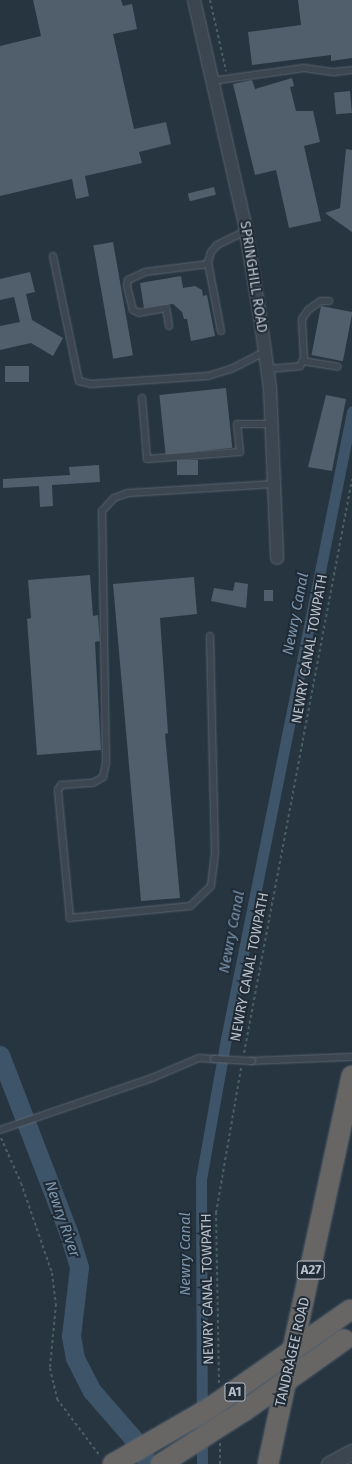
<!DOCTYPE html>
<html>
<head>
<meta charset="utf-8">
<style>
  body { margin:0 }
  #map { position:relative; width:352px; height:1464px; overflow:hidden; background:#273541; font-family:"Fira Sans",sans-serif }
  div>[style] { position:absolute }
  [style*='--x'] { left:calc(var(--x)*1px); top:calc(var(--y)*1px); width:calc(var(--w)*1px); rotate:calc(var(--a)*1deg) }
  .canal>* { height:11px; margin:-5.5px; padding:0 5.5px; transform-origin:5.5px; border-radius:5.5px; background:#3e5469 }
  .river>* { height:19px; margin:-9.5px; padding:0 9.5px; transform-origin:9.5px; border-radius:9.5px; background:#3e5469 }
  .building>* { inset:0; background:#515e6b; transform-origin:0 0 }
  .path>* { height:2px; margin-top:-1px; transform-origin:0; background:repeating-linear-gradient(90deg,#4a5f60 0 3px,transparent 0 6px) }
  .roads { filter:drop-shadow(0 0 1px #59646e) drop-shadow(0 0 1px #59646e) }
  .service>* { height:6px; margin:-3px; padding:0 3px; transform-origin:3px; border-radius:3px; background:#3c4651 }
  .minor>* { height:12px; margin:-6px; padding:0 6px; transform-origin:6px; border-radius:6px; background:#3c4651 }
  .tertiary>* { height:15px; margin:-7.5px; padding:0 7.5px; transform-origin:7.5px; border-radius:7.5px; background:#3c4651 }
  .trunk>* { height:20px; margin:-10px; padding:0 10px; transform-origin:10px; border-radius:10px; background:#686664 }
  .bridges { filter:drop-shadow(0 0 1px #59646e) drop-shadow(0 0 1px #59646e) }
  .service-bridge>* { height:6px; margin:-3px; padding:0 3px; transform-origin:3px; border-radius:3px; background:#3c4651 }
  .trunk-bridge>* { height:20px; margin:-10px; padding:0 10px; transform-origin:10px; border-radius:10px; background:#686664 }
  span { translate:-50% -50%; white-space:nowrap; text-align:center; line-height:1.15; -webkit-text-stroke:4px #202b36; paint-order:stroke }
  .shield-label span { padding:1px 3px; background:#202b36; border:1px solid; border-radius:3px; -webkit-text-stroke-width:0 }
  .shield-label { font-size:13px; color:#b8c1cb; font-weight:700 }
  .street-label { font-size:14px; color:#b8c1cb }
  .water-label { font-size:15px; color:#7a95ac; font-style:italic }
</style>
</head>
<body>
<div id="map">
  <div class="canal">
    <i style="--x:202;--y:1464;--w:285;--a:-90.2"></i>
    <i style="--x:201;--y:1179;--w:142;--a:-79.9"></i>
    <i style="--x:226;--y:1039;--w:640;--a:-78.64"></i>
  </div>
  <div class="river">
    <i style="--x:0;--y:1055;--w:189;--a:68.9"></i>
    <i style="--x:68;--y:1231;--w:38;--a:73"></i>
    <i style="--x:79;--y:1267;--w:69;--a:96.6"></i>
    <i style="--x:71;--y:1336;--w:22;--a:80"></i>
    <i style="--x:75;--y:1358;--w:37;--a:63"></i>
    <i style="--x:92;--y:1391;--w:72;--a:49"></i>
    <i style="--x:139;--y:1445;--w:21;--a:65"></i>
  </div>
  <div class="building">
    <i style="clip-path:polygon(33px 0,121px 0,123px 6px,132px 4px,137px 29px,113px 34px,134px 129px,166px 122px,171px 144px,139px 152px,142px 163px,85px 176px,89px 196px,76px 199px,72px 179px,0 196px,0 46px,41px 36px)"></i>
    <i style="clip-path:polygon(298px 0,352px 0,352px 58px,331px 61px,331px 55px,252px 65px,248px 32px,301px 25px)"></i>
    <i style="clip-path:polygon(292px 78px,294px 86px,290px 87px,296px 111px,313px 111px,320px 142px,304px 146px,321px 221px,289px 228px,276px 170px,255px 175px,233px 84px,252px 80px,255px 89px)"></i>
    <i style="left:350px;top:91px;width:22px;height:16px;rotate:85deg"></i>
    <i style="clip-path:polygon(346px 149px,352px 150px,352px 232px,325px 213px,340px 208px)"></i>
    <i style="left:214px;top:187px;width:8px;height:27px;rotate:76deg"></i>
    <i style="left:113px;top:242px;width:115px;height:20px;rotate:80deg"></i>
    <i style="clip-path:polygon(30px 272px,35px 292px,26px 294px,32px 320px,63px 338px,53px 356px,31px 343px,0 350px,0 326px,20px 322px,14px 297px,0 300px,0 279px)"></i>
    <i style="clip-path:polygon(181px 276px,183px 288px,195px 286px,202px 290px,203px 296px,207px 295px,215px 336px,191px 341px,187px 319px,184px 319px,182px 312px,173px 304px,144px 308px,140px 283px)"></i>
    <i style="left:321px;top:306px;width:32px;height:50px;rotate:11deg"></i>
    <i style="left:29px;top:366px;width:16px;height:24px;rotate:90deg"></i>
    <i style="left:226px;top:388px;width:60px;height:67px;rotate:84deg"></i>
    <i style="clip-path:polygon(326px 395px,346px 399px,332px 471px,308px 467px)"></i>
    <i style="left:198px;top:460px;width:15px;height:21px;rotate:90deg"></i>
    <i style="clip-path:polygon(99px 465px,100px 482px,52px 485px,53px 506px,40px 507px,39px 486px,3px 488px,3px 479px,70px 475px,69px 467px)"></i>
    <i style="clip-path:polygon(90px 575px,93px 616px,98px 615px,99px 630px,100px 641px,95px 642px,101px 750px,37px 755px,27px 619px,31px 618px,28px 580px)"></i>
    <i style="clip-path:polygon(194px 577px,197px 614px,160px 618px,168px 733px,165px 734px,180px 898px,141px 901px,113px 584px)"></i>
    <i style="clip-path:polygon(235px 582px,248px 584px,246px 608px,211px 601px,214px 588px,233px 591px)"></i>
    <i style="left:264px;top:590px;width:9px;height:11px"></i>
  </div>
  <div class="path">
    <i style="--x:210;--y:0;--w:73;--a:77.3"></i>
    <i style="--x:244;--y:1053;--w:584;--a:-79.34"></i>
    <i style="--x:1;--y:1138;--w:49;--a:66"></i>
    <i style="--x:21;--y:1183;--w:95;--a:71"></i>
    <i style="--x:52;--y:1273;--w:31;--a:83"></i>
    <i style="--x:56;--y:1304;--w:64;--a:95.4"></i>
    <i style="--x:50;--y:1368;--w:32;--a:77"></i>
    <i style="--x:57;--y:1399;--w:71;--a:53"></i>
    <i style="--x:219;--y:1383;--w:170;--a:-91"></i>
    <i style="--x:216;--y:1213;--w:147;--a:-80.2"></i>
    <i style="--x:220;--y:1464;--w:21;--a:-90"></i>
  </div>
  <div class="roads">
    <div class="service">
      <i style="--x:212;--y:81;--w:93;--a:-8"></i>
      <i style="--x:304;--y:68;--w:30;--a:8"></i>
      <i style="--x:334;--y:72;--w:18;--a:-6"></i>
      <i style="--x:53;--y:256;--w:128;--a:78.3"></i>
      <i style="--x:79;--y:381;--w:12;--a:14"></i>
      <i style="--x:91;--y:384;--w:117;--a:-3.9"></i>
      <i style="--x:208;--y:376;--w:24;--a:-17"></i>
      <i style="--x:231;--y:369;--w:38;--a:-27"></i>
      <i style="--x:169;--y:326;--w:18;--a:-99"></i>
      <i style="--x:166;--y:308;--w:27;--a:170"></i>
      <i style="--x:139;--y:313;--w:7;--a:-153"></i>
      <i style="--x:133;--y:310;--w:25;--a:-104"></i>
      <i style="--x:127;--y:286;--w:6;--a:-81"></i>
      <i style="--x:128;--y:280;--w:19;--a:-25"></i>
      <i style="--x:145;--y:272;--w:64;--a:-7.2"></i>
      <i style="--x:221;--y:331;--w:70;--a:-100.7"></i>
      <i style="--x:208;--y:262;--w:10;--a:-73"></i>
      <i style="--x:211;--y:252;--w:9;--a:-49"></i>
      <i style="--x:217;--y:245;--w:32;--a:-26"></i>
      <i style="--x:302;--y:361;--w:36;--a:9"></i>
      <i style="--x:268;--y:369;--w:32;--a:-5"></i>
      <i style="--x:300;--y:366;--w:8;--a:-60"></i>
      <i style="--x:304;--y:359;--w:40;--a:-92.9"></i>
      <i style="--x:302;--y:319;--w:11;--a:-56"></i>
      <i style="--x:308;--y:310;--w:16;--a:-35"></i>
      <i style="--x:321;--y:301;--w:8;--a:0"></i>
      <i style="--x:142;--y:398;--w:61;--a:85.3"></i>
      <i style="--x:147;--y:459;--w:93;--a:-4.3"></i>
      <i style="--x:240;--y:452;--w:28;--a:-96"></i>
      <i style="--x:237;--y:424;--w:36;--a:0"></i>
      <i style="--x:210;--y:636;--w:217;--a:88.7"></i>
      <i style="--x:215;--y:853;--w:33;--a:97"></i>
      <i style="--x:211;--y:886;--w:29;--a:136"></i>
      <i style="--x:190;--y:906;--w:121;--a:174.3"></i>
      <i style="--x:70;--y:918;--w:129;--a:-95.4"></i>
      <i style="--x:58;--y:790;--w:6;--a:-59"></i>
      <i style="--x:61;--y:785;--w:32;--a:-4"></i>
      <i style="--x:93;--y:783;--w:12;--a:-31"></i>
      <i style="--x:103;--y:777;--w:14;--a:-78"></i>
      <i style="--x:106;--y:763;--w:252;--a:-90.9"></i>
      <i style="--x:102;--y:511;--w:18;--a:-47"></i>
      <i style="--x:114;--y:498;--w:15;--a:-20"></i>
      <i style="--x:128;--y:493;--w:148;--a:-3.5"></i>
      <i style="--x:252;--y:1061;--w:100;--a:-2.3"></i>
      <i style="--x:0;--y:1130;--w:161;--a:-18.9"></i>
      <i style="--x:152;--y:1078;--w:51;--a:-23.1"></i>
      <i style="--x:199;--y:1058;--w:15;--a:4"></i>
    </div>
    <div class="minor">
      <i style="--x:194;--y:0;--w:231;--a:77.2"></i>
      <i style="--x:245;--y:225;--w:99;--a:80.7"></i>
      <i style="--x:261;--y:323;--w:66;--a:82.1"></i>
      <i style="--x:270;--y:388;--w:170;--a:87.6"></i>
    </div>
    <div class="tertiary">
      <i style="--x:329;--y:1464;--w:26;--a:-28"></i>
    </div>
    <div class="trunk">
      <i style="--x:268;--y:1464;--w:397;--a:-77.8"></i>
    </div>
  </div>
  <div class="bridges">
    <div class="service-bridge">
      <i style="--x:214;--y:1059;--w:38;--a:3"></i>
    </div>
    <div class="trunk-bridge">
      <i style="--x:113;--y:1464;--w:112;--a:-30"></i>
      <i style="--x:210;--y:1408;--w:171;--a:-35"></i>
      <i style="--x:161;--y:1464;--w:98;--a:-32.6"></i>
      <i style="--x:244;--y:1411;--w:123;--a:-35.4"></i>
    </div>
  </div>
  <div class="shield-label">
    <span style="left:311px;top:1270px">A27</span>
    <span style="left:235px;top:1392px">A1</span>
  </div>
  <div class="street-label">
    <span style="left:253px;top:277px;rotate:81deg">SPRINGHILL ROAD</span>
    <span style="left:310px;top:649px;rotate:-80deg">NEWRY CANAL TOWPATH</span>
    <span style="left:250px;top:967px;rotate:-79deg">NEWRY CANAL TOWPATH</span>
    <span style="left:208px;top:1289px;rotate:-91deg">NEWRY CANAL TOWPATH</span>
    <span style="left:293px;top:1352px;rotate:-77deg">TANDRAGEE ROAD</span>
  </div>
  <div class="water-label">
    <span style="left:296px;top:614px;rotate:-79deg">Newry Canal</span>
    <span style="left:232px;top:932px;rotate:-79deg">Newry Canal</span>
    <span style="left:62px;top:1219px;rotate:71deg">Newry River</span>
    <span style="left:186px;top:1254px;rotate:-90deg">Newry Canal</span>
  </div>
</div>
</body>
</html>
